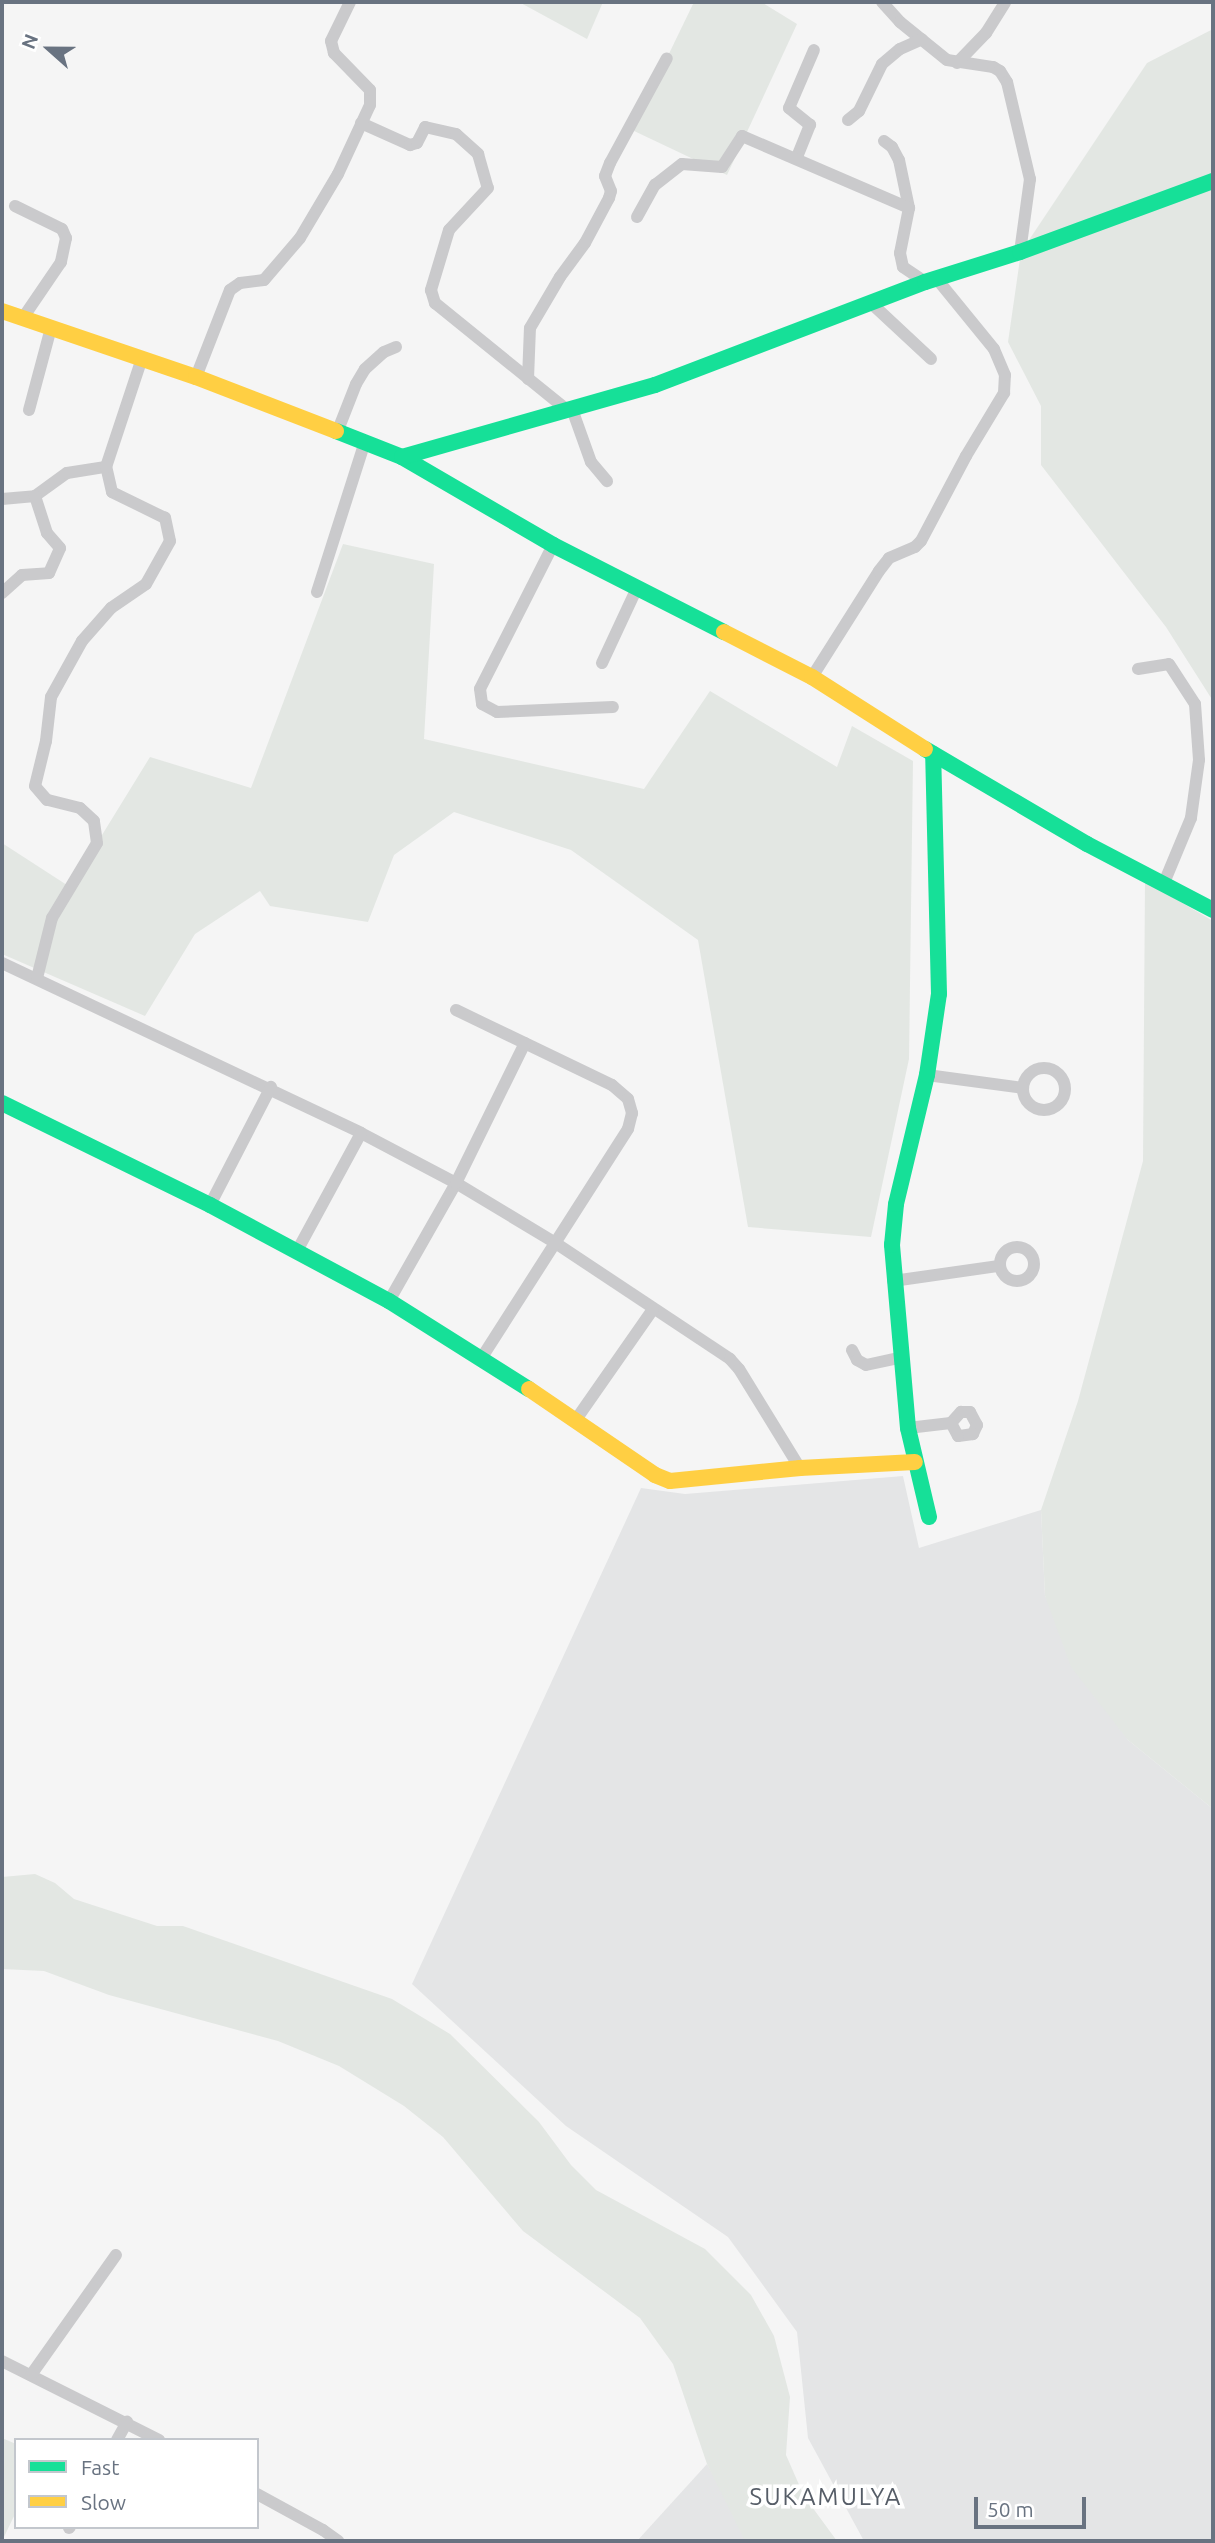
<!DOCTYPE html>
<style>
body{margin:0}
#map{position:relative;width:1215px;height:2543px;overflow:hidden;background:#f5f5f5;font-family:Ubuntu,sans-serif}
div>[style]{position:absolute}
.built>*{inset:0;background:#e4e5e6}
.green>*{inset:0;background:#e3e7e3}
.street>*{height:12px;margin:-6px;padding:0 6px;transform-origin:6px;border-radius:6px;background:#cacacc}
.street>.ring{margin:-6px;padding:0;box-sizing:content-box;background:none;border:12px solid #cacacc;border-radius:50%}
.fast>*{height:16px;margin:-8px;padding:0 8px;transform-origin:8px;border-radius:8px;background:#16e098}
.slow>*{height:16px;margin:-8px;padding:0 8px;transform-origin:8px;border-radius:8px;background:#ffcf43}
span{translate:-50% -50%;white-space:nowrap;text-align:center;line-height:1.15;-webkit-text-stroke:7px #fff;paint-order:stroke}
.quarter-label{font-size:24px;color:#565d67;letter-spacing:2px}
.frame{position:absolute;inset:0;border:4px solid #697381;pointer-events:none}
.legend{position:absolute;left:14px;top:2438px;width:245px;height:91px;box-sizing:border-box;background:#fff;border:2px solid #c3c7cd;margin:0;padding:9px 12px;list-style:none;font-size:21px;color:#697381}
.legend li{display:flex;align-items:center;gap:14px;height:35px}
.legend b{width:35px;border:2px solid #c3c7cd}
.north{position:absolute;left:14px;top:14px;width:70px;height:70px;-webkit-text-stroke:5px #fff;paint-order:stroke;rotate:291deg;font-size:19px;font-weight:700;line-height:28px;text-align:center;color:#697381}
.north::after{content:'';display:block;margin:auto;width:24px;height:32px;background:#697381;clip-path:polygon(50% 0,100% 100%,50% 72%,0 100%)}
.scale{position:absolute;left:974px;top:2497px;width:112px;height:32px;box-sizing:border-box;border:4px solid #697381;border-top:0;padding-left:9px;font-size:21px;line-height:24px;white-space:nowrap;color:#697381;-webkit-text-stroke:5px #fff;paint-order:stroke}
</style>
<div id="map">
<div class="built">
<div style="clip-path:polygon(903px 1476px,919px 1548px,1041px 1510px,1045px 1596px,1128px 1740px,1213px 1809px,1213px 2541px,864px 2541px,808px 2438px,797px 2332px,728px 2237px,566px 2126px,412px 1984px,641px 1488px,685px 1494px)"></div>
<div style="clip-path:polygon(707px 2464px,750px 2541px,637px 2541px)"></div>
</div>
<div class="green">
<div style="clip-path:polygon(519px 2px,603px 2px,587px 39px)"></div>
<div style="clip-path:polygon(694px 2px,761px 2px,797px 24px,727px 175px,632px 130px)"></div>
<div style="clip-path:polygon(1213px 29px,1213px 701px,1166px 627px,1041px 465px,1041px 406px,1008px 342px,1021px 252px,1147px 63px)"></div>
<div style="clip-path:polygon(343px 544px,434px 564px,424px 739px,644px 789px,710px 691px,837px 767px,852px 726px,913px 761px,909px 1059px,871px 1237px,748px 1227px,698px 940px,571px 850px,454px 812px,394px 855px,368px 922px,270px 906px,260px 891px,195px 934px,145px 1016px,2px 954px,2px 843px,70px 887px,150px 757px,251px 788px)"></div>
<div style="clip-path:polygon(1145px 881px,1213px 921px,1213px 1809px,1128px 1740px,1071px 1667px,1045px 1596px,1041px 1510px,1078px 1401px,1143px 1161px)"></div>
<div style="clip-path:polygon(35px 1874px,55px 1883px,74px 1899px,157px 1926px,183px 1926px,392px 1999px,450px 2034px,539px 2122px,571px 2165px,596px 2190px,705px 2249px,751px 2295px,774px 2336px,790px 2397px,786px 2455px,804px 2496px,837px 2541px,745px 2541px,707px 2464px,673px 2364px,640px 2318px,523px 2231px,443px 2137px,404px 2106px,339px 2066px,278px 2041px,109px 1995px,44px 1971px,2px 1969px,2px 1877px)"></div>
<div style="clip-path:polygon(2px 2438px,16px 2444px,16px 2512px,2px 2541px)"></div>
</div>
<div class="street">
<div style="left:882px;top:2px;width:27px;rotate:48deg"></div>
<div style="left:900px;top:22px;width:60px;rotate:39deg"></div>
<div style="left:947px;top:60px;width:47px;rotate:8.7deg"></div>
<div style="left:993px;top:67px;width:8px;rotate:30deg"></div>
<div style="left:1000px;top:71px;width:13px;rotate:58deg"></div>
<div style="left:1007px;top:82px;width:100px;rotate:76.7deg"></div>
<div style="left:1030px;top:179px;width:74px;rotate:97.8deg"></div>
<div style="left:957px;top:63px;width:42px;rotate:-46deg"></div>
<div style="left:986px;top:33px;width:36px;rotate:-58deg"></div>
<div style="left:848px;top:120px;width:14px;rotate:-39deg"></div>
<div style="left:859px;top:111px;width:52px;rotate:-63.9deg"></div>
<div style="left:882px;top:64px;width:23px;rotate:-40deg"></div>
<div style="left:900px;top:49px;width:24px;rotate:-24deg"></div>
<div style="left:361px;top:123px;width:54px;rotate:24.2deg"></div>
<div style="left:410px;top:145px;width:7px;rotate:-16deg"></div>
<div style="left:417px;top:143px;width:18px;rotate:-63deg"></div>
<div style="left:425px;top:127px;width:32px;rotate:13deg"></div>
<div style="left:456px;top:134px;width:30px;rotate:42deg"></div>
<div style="left:478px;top:154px;width:35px;rotate:74deg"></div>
<div style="left:488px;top:188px;width:57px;rotate:132.9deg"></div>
<div style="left:449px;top:230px;width:63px;rotate:106.7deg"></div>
<div style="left:431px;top:290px;width:14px;rotate:73deg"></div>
<div style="left:435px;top:303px;width:170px;rotate:39deg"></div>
<div style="left:884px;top:141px;width:10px;rotate:37deg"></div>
<div style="left:892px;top:147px;width:15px;rotate:62deg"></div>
<div style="left:899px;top:160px;width:49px;rotate:78.2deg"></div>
<div style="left:909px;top:208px;width:46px;rotate:101.3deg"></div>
<div style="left:900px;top:253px;width:14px;rotate:78deg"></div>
<div style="left:903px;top:267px;width:27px;rotate:34deg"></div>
<div style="left:797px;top:157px;width:35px;rotate:-68deg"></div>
<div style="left:810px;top:125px;width:27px;rotate:-141deg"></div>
<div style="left:789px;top:108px;width:63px;rotate:-66.7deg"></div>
<div style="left:15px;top:206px;width:52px;rotate:26.1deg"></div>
<div style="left:62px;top:229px;width:10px;rotate:66deg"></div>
<div style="left:66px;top:238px;width:25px;rotate:102deg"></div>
<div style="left:61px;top:262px;width:68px;rotate:124.2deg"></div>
<div style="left:637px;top:217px;width:37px;rotate:-61deg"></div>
<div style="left:655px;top:185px;width:34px;rotate:-38deg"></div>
<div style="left:682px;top:164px;width:40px;rotate:4.3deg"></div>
<div style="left:722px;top:167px;width:37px;rotate:-57deg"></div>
<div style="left:742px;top:136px;width:182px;rotate:23.3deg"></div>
<div style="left:871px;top:303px;width:82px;rotate:43deg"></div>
<div style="left:196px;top:377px;width:93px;rotate:-68.7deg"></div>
<div style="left:230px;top:290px;width:12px;rotate:-35deg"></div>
<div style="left:240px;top:283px;width:24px;rotate:-7deg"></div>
<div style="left:264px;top:280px;width:55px;rotate:-49.4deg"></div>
<div style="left:300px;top:238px;width:74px;rotate:-59.3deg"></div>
<div style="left:338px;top:174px;width:76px;rotate:-65.1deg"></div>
<div style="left:370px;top:105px;width:15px;rotate:-90deg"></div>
<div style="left:370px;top:90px;width:52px;rotate:-134.2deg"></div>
<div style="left:334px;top:53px;width:12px;rotate:-104deg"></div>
<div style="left:331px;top:41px;width:43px;rotate:-64deg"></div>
<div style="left:528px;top:379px;width:51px;rotate:-87.8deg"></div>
<div style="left:530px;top:328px;width:59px;rotate:-59.5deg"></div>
<div style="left:560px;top:277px;width:42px;rotate:-53.7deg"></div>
<div style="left:585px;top:243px;width:51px;rotate:-61.9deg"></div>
<div style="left:609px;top:198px;width:7px;rotate:-74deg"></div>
<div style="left:611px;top:191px;width:16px;rotate:-112deg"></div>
<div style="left:605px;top:176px;width:14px;rotate:-69deg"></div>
<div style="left:610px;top:163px;width:119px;rotate:-61.5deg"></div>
<div style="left:572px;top:409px;width:56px;rotate:70.3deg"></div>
<div style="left:591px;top:462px;width:25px;rotate:50deg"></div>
<div style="left:29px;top:410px;width:85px;rotate:-75deg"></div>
<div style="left:338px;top:430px;width:49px;rotate:-68.6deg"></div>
<div style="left:356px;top:384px;width:17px;rotate:-59deg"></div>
<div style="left:365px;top:369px;width:25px;rotate:-42deg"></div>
<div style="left:384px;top:352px;width:13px;rotate:-23deg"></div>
<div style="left:2px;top:499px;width:33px;rotate:-5deg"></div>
<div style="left:35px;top:496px;width:39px;rotate:-36deg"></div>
<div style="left:67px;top:473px;width:39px;rotate:-9deg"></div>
<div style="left:553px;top:545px;width:161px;rotate:116.9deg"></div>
<div style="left:480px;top:689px;width:15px;rotate:82deg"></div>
<div style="left:482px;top:704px;width:17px;rotate:28deg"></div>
<div style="left:497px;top:712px;width:116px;rotate:-2.5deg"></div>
<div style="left:317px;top:592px;width:157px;rotate:-72.3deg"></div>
<div style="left:2px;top:593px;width:27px;rotate:-42deg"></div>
<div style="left:22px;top:575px;width:27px;rotate:-4deg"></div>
<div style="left:49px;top:573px;width:27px;rotate:-66deg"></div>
<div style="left:60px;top:548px;width:20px;rotate:-131deg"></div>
<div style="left:47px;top:533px;width:39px;rotate:-108deg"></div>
<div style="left:602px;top:663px;width:83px;rotate:-65deg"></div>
<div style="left:1138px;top:669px;width:31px;rotate:-9deg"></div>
<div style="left:1169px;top:664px;width:48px;rotate:57deg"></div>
<div style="left:1195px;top:704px;width:56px;rotate:85.9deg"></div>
<div style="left:1199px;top:760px;width:59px;rotate:97.9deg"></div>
<div style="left:1191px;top:818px;width:70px;rotate:112.6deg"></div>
<div style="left:812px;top:677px;width:125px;rotate:-57.7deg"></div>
<div style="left:879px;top:571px;width:16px;rotate:-52deg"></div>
<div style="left:889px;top:558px;width:28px;rotate:-23deg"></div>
<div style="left:915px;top:547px;width:8px;rotate:-45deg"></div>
<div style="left:921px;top:541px;width:96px;rotate:-62.1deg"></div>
<div style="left:966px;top:456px;width:74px;rotate:-58.9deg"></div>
<div style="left:1004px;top:393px;width:18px;rotate:-87deg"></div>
<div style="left:1005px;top:375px;width:28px;rotate:-113deg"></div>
<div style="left:994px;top:349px;width:90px;rotate:-129.2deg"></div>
<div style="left:2px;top:963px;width:397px;rotate:25.3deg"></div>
<div style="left:361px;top:1133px;width:107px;rotate:27.8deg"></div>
<div style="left:456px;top:1183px;width:118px;rotate:31.1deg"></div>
<div style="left:557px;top:1244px;width:208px;rotate:33.6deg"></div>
<div style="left:730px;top:1359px;width:13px;rotate:48deg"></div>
<div style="left:739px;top:1369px;width:116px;rotate:58.4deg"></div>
<div style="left:37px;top:978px;width:62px;rotate:-76deg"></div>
<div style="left:52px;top:918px;width:87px;rotate:-59deg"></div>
<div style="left:97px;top:843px;width:22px;rotate:-98deg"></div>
<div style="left:94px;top:821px;width:19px;rotate:-137deg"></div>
<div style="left:80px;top:808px;width:34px;rotate:-166deg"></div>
<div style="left:47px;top:800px;width:18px;rotate:-131deg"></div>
<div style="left:35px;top:786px;width:46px;rotate:-76.3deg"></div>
<div style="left:46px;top:741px;width:44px;rotate:-83.5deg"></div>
<div style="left:51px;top:697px;width:64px;rotate:-61deg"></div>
<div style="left:82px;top:641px;width:44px;rotate:-48.7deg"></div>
<div style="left:111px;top:608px;width:42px;rotate:-34.4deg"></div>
<div style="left:146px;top:584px;width:49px;rotate:-60.8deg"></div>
<div style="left:170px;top:541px;width:24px;rotate:-102deg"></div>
<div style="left:165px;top:518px;width:59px;rotate:-153.9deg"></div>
<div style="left:112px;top:492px;width:26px;rotate:-103deg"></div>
<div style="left:106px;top:467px;width:115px;rotate:-71.7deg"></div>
<div style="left:456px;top:1010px;width:173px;rotate:25.7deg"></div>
<div style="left:612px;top:1085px;width:21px;rotate:41deg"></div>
<div style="left:628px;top:1099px;width:15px;rotate:74deg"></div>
<div style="left:632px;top:1113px;width:16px;rotate:104deg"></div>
<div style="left:628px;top:1129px;width:271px;rotate:122.6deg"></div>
<div class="ring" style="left:1023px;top:1068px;width:30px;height:30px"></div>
<div style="left:927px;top:1075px;width:97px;rotate:7.7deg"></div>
<div style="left:210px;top:1205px;width:133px;rotate:-62.7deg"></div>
<div class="ring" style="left:1000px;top:1247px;width:22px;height:22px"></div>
<div style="left:297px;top:1251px;width:134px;rotate:-61.5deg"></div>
<div style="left:893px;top:1281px;width:107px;rotate:-8.1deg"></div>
<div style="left:389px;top:1301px;width:136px;rotate:-60.4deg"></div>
<div style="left:456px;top:1183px;width:156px;rotate:-63.8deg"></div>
<div style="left:852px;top:1350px;width:11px;rotate:63deg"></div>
<div style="left:857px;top:1360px;width:10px;rotate:29deg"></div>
<div style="left:866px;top:1365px;width:35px;rotate:-12deg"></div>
<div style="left:961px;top:1412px;width:9px"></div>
<div style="left:970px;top:1412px;width:15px;rotate:62deg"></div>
<div style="left:977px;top:1425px;width:10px;rotate:114deg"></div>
<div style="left:973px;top:1434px;width:15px;rotate:172deg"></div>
<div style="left:958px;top:1436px;width:15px;rotate:-118deg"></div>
<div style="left:951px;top:1423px;width:15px;rotate:-48deg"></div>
<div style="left:575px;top:1421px;width:136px;rotate:-55.1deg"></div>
<div style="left:908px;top:1428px;width:43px;rotate:-6.6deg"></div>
<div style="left:2px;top:2361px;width:176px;rotate:26.7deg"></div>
<div style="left:31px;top:2375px;width:147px;rotate:-54.7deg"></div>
<div style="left:117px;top:2440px;width:21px;rotate:-61deg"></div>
<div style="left:257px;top:2494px;width:75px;rotate:28.6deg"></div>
<div style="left:323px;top:2530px;width:19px;rotate:36deg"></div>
<div style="left:69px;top:2528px;width:1px;rotate:-45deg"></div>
</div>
<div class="fast">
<div style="left:336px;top:431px;width:71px;rotate:21.5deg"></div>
<div style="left:402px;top:457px;width:175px;rotate:30.2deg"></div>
<div style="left:553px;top:545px;width:192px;rotate:27deg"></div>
<div style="left:402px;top:457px;width:263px;rotate:-15.9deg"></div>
<div style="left:655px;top:385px;width:289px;rotate:-20.9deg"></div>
<div style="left:925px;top:282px;width:100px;rotate:-17.5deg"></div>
<div style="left:1020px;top:252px;width:206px;rotate:-20.2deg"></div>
<div style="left:925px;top:749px;width:188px;rotate:30.4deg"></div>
<div style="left:1087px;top:844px;width:142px;rotate:27.6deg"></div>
<div style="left:2px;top:1103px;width:232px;rotate:26.1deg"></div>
<div style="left:210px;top:1205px;width:203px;rotate:28.2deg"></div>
<div style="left:389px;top:1301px;width:165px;rotate:32.2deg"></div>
<div style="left:929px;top:1517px;width:91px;rotate:-103.3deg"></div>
<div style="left:908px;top:1428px;width:184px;rotate:-95deg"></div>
<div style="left:892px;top:1245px;width:41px;rotate:-84.4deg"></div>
<div style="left:896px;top:1204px;width:133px;rotate:-76.5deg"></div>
<div style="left:927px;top:1075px;width:82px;rotate:-81.6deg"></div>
<div style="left:939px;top:994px;width:240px;rotate:-91.4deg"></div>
</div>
<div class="slow">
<div style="left:2px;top:311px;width:205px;rotate:18.8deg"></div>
<div style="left:196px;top:377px;width:150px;rotate:21.1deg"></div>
<div style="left:724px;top:632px;width:99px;rotate:27.1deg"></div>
<div style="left:812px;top:677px;width:134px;rotate:32.5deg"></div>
<div style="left:529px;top:1389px;width:153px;rotate:34.3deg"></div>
<div style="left:655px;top:1475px;width:16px;rotate:22deg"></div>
<div style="left:670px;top:1481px;width:131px;rotate:-5.7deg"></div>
<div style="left:800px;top:1468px;width:115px;rotate:-3deg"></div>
</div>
<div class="quarter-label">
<span style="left:826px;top:2497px">SUKAMULYA</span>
</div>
<div class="frame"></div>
<ul class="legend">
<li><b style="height:9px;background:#16e098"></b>Fast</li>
<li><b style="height:9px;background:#ffcf43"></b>Slow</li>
</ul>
<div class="north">N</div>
<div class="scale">50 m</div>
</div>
